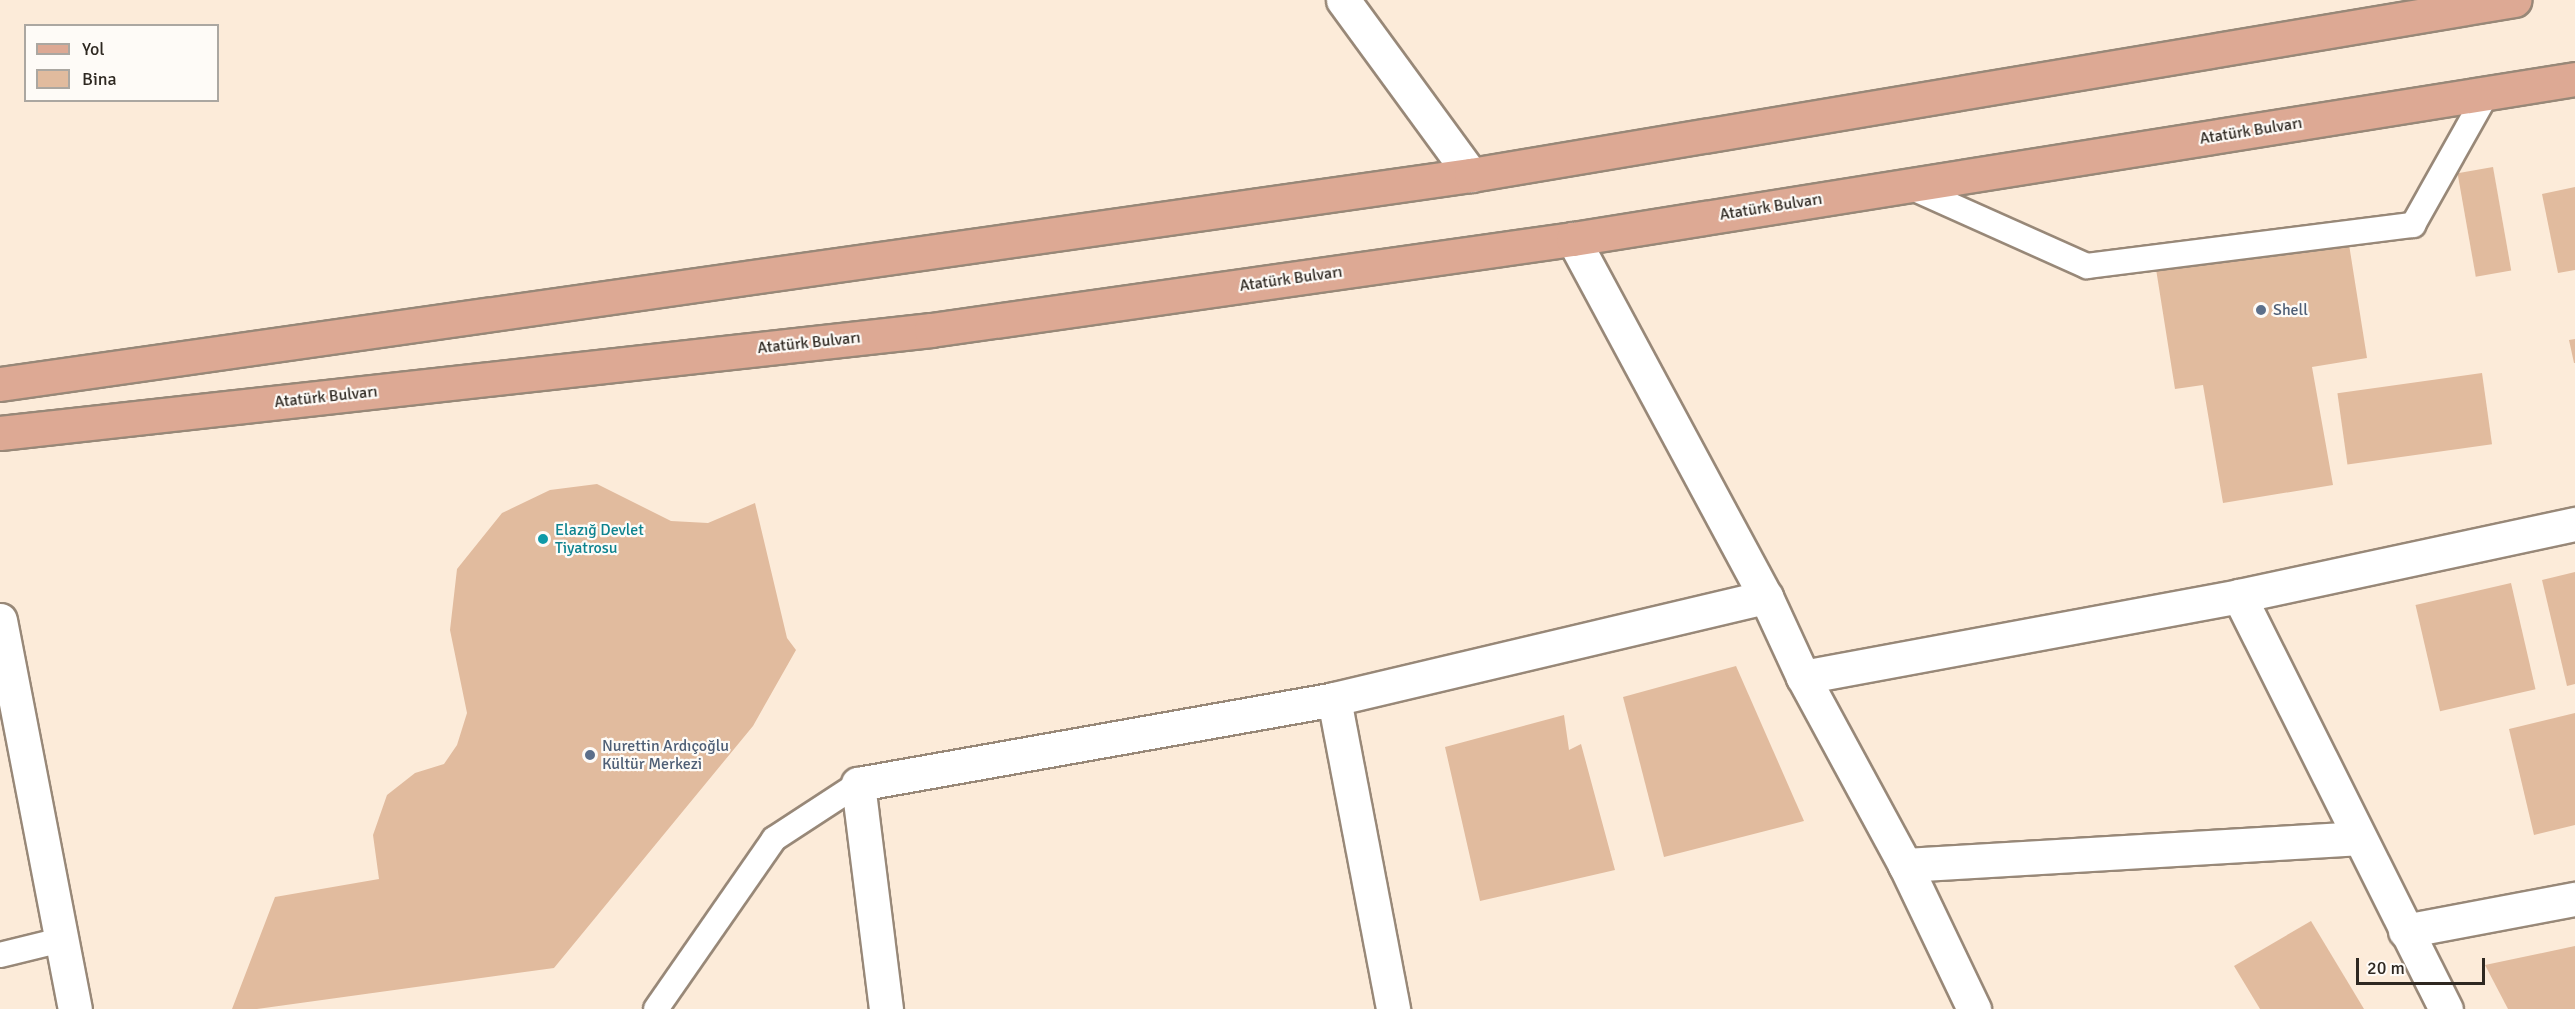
<!DOCTYPE html>
<meta charset="utf-8">
<style>
body{margin:0}
#map{position:relative;width:2575px;height:1009px;overflow:hidden;background:#fcebd9;font-family:Signika,sans-serif}
div>[style]{position:absolute}
.building>*{inset:0;background:#e1bb9e;transform-origin:0 0}
.roads{filter:drop-shadow(2px 0 #988878) drop-shadow(-2px 0 #988878) drop-shadow(0 2px #988878) drop-shadow(0 -2px #988878)}
.service>*{height:24px;margin:-12px;padding:0 12px;transform-origin:12px;border-radius:12px;background:#fff}
.minor>*{height:33px;margin:-16.5px;padding:0 16.5px;transform-origin:16.5px;border-radius:16.5px;background:#fff}
.primary>*{height:33px;margin:-16.5px;padding:0 16.5px;transform-origin:16.5px;border-radius:16.5px;background:#dda994}
.dots>*{width:16px;height:16px;translate:-50% -50%;box-sizing:border-box;border:3px solid #fefbf7;border-radius:50%}
span{translate:-50% -50%;white-space:nowrap;text-align:center;line-height:1.15;-webkit-text-stroke:4.5px #fefbf7;paint-order:stroke}
.street-label{font-size:16px;color:#2e2821}
.service-label{font-size:16px;color:#4e5e75}
.left{translate:0 -50%;text-align:left}
.culture-label{font-size:16px;color:#0d838f}
.legend{position:absolute;left:24px;top:24px;width:195px;height:78px;box-sizing:border-box;background:#fefbf7;border:2px solid #aba7a1;margin:0;padding:8px 10px;list-style:none;font-size:18px;color:#2e2821}
.legend li{display:flex;align-items:center;gap:12px;height:30px}
.legend b{width:30px;border:2px solid #aba7a1}
.scale{position:absolute;left:2356px;top:958px;width:129px;height:27px;box-sizing:border-box;border:3px solid #2e2821;border-top:0;padding-left:8px;font-size:18px;line-height:21px;white-space:nowrap;color:#2e2821;-webkit-text-stroke:4px #fefbf7;paint-order:stroke}
</style>
<div id="map">
<div class="building">
<div style="left:2493px;top:167px;width:105px;height:36px;rotate:80deg"></div>
<div style="clip-path:polygon(2575px 187px,2575px 270px,2558px 273px,2542px 194px)"></div>
<div style="clip-path:polygon(2348px 238px,2367px 358px,2312px 367px,2333px 485px,2223px 503px,2203px 385px,2175px 389px,2156px 269px)"></div>
<div style="clip-path:polygon(2575px 339px,2575px 363px,2574px 363px,2569px 340px)"></div>
<div style="left:2482px;top:373px;width:72px;height:146px;rotate:82deg"></div>
<div style="clip-path:polygon(597px 484px,671px 521px,708px 523px,755px 503px,787px 638px,796px 650px,753px 726px,554px 968px,257px 1009px,232px 1009px,275px 897px,379px 879px,373px 835px,387px 795px,415px 773px,444px 764px,457px 745px,467px 713px,450px 630px,457px 569px,502px 513px,550px 490px)"></div>
<div style="clip-path:polygon(2575px 572px,2575px 684px,2567px 686px,2542px 580px)"></div>
<div style="left:2511px;top:583px;width:109px;height:98px;rotate:77deg"></div>
<div style="clip-path:polygon(1736px 666px,1804px 821px,1664px 857px,1623px 697px)"></div>
<div style="clip-path:polygon(2575px 713px,2575px 825px,2534px 835px,2509px 729px)"></div>
<div style="clip-path:polygon(1564px 715px,1569px 750px,1581px 744px,1615px 870px,1480px 901px,1445px 747px)"></div>
<div style="clip-path:polygon(2311px 921px,2364px 1009px,2260px 1009px,2234px 966px)"></div>
<div style="clip-path:polygon(2575px 946px,2575px 1009px,2508px 1009px,2485px 965px)"></div>
</div>
<div class="roads">
<div class="service">
<div style="left:1908px;top:186px;width:196px;rotate:24.1deg"></div>
<div style="left:2087px;top:266px;width:329px;rotate:-7.2deg"></div>
<div style="left:2413px;top:225px;width:151px;rotate:-60.7deg"></div>
<div style="left:0;top:955px;width:63px;rotate:-13.8deg"></div>
<div style="left:656px;top:1009px;width:207px;rotate:-55.2deg"></div>
<div style="left:774px;top:839px;width:100px;rotate:-33.2deg"></div>
</div>
<div class="minor">
<div style="left:1343px;top:0;width:217px;rotate:53.8deg"></div>
<div style="left:1573px;top:239px;width:407px;rotate:61.7deg"></div>
<div style="left:1766px;top:597px;width:88px;rotate:65.2deg"></div>
<div style="left:1803px;top:677px;width:214px;rotate:61.5deg"></div>
<div style="left:1905px;top:865px;width:160px;rotate:64.4deg"></div>
<div style="left:2239px;top:596px;width:462px;rotate:63.4deg"></div>
<div style="left:0;top:620px;width:396px;rotate:79.1deg"></div>
<div style="left:1803px;top:677px;width:443px;rotate:-10.5deg"></div>
<div style="left:2239px;top:596px;width:344px;rotate:-12.1deg"></div>
<div style="left:1334px;top:699px;width:316px;rotate:79.2deg"></div>
<div style="left:1905px;top:865px;width:453px;rotate:-3.4deg"></div>
<div style="left:2405px;top:931px;width:173px;rotate:-10.7deg"></div>
<div style="left:886px;top:1009px;width:227px;rotate:-97.1deg"></div>
<div style="left:858px;top:784px;width:484px;rotate:-10.1deg"></div>
<div style="left:1334px;top:699px;width:444px;rotate:-13.3deg"></div>
</div>
<div class="primary">
<div style="left:0;top:384px;width:1486px;rotate:-8.09deg"></div>
<div style="left:1471px;top:175px;width:1058px;rotate:-9.52deg"></div>
<div style="left:0;top:433px;width:937px;rotate:-6.31deg"></div>
<div style="left:931px;top:330px;width:648px;rotate:-8.07deg"></div>
<div style="left:1573px;top:239px;width:1015px;rotate:-9.07deg"></div>
</div>
</div>
<div class="dots">
<div style="left:2261px;top:310px;background:#5c6f8a"></div>
<div style="left:543px;top:539px;background:#0f9aa8"></div>
<div style="left:590px;top:755px;background:#5c6f8a"></div>
</div>
<div class="street-label">
<span style="left:2251px;top:131px;rotate:-9deg">Atatürk Bulvarı</span>
<span style="left:1771px;top:207px;rotate:-9deg">Atatürk Bulvarı</span>
<span style="left:1291px;top:279px;rotate:-8deg">Atatürk Bulvarı</span>
<span style="left:809px;top:343px;rotate:-6deg">Atatürk Bulvarı</span>
<span style="left:326px;top:397px;rotate:-6deg">Atatürk Bulvarı</span>
</div>
<div class="service-label">
<span class="left" style="left:2273px;top:310px">Shell</span>
<span class="left" style="left:602px;top:755px">Nurettin Ardıçoğlu<br>Kültür Merkezi</span>
</div>
<div class="culture-label">
<span class="left" style="left:555px;top:539px">Elazığ Devlet<br>Tiyatrosu</span>
</div>
<ul class="legend">
<li><b style="height:8px;background:#dda994"></b>Yol</li>
<li><b style="height:16px;background:#e1bb9e"></b>Bina</li>
</ul>
<div class="scale">20 m</div>
</div>
